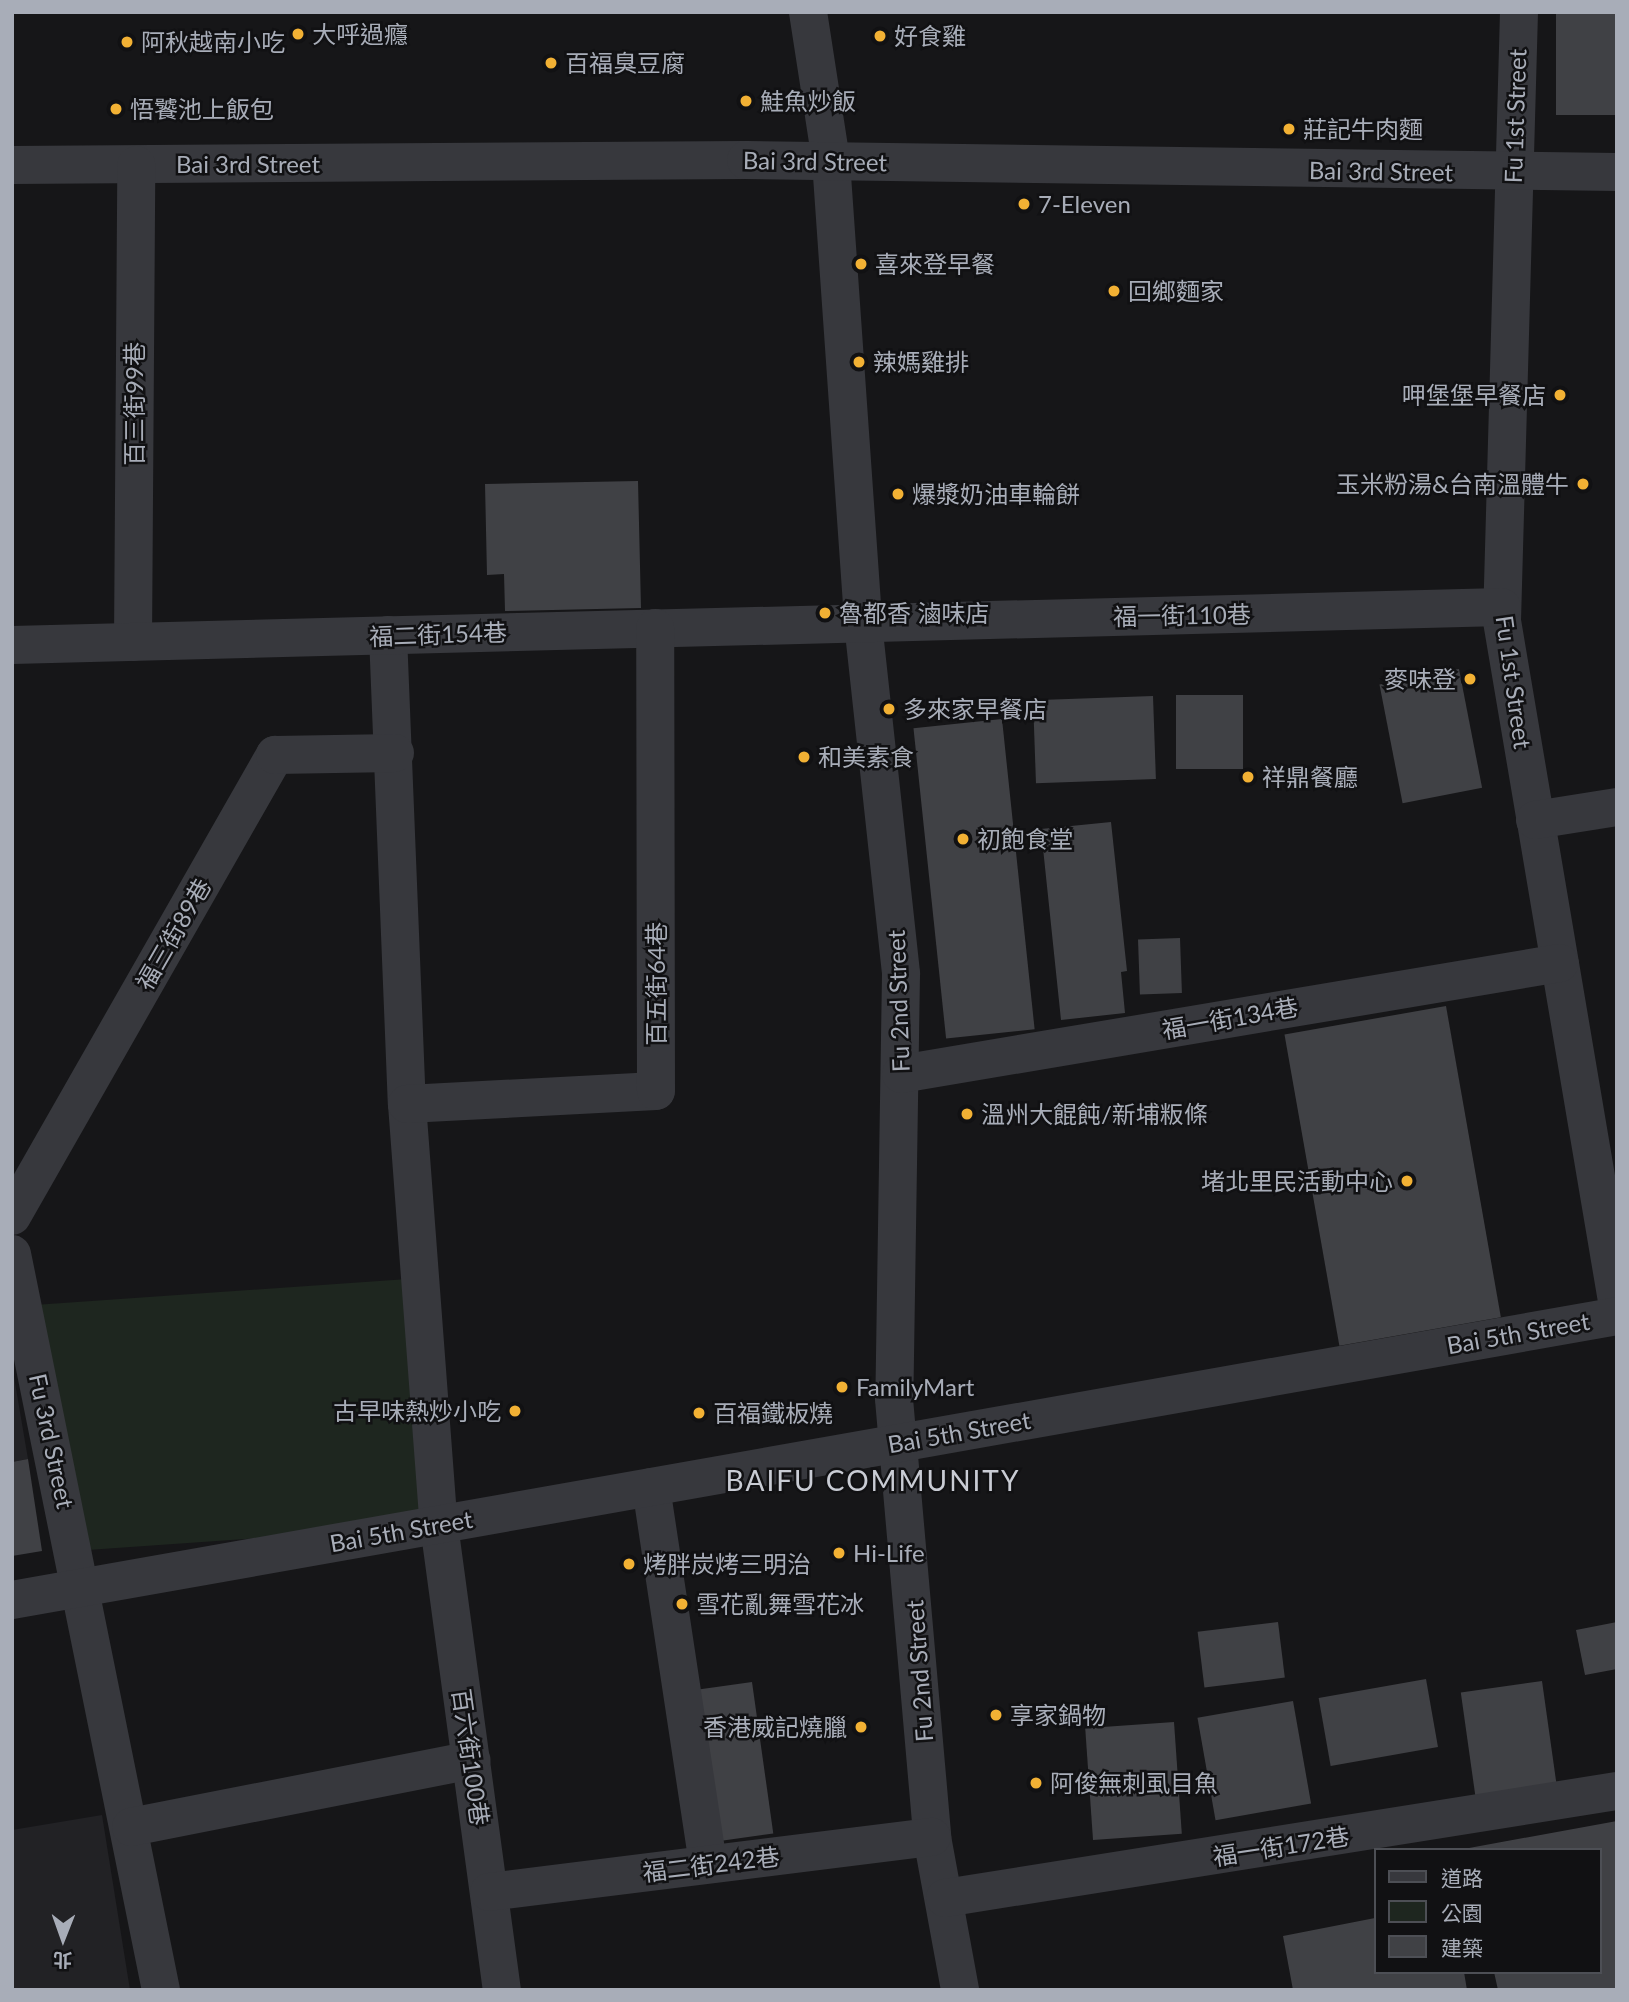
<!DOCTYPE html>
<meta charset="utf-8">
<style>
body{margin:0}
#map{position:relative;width:1629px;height:2002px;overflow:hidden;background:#161618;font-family:Lato,"Noto Sans TC",sans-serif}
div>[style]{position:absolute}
.built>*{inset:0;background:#222225}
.green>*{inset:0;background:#1e261f;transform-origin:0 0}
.building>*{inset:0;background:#404145;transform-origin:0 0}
.minor>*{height:38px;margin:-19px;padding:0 19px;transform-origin:19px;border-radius:19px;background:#37383d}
.dots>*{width:19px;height:19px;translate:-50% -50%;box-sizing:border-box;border:4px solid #111113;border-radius:50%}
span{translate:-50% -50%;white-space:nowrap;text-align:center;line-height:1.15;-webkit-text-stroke:5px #111113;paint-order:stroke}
.poi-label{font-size:24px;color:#a8adb8}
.left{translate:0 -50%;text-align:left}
.right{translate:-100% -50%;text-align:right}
.street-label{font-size:24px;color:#a8adb8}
.quarter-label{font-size:28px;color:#c9ccd4;letter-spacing:2px}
.frame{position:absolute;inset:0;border:14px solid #a8adb8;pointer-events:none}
.legend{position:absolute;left:1374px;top:1848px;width:228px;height:126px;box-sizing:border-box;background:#111113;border:2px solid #4d4f55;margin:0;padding:9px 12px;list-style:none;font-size:21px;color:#a8adb8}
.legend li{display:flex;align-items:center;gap:14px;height:35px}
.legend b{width:35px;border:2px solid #4d4f55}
.north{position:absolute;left:28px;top:1904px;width:70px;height:70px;-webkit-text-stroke:5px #111113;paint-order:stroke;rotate:181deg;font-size:19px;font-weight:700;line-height:28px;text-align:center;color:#a8adb8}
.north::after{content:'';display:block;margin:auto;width:24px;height:32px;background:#a8adb8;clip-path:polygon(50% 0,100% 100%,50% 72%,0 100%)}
</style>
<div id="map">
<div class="built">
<div style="clip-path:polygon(12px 1365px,28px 1459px,12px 1462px)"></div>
<div style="clip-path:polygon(102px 1815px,130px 1990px,12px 1990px,12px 1830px)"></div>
</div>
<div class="green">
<div style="left:422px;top:1278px;width:248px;height:385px;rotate:86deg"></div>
</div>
<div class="building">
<div style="left:1556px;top:12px;width:61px;height:103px"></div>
<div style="clip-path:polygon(638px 481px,641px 608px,505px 611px,504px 574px,487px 575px,485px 484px)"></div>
<div style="left:1459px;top:669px;width:121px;height:81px;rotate:79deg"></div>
<div style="left:1176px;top:695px;width:67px;height:74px"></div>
<div style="left:1153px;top:696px;width:83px;height:120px;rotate:88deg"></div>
<div style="left:1002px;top:719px;width:312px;height:89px;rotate:84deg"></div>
<div style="clip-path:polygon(1111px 822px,1127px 971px,1121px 972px,1125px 1013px,1061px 1020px,1041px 829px)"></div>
<div style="left:1180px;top:938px;width:55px;height:42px;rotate:88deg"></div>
<div style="left:1446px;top:1006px;width:316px;height:164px;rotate:80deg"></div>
<div style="clip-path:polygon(28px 1459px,42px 1551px,12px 1556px,12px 1462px)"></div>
<div style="left:1278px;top:1622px;width:56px;height:81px;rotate:83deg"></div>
<div style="clip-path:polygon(1617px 1622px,1617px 1669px,1585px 1675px,1576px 1630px)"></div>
<div style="left:1426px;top:1679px;width:69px;height:109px;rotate:80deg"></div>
<div style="left:1542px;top:1681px;width:108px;height:82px;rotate:82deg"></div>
<div style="left:752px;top:1682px;width:153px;height:54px;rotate:82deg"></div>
<div style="left:1293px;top:1701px;width:104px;height:97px;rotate:80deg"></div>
<div style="left:1174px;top:1722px;width:112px;height:89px;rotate:86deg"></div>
<div style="clip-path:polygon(1617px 1821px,1617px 1990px,1498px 1990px,1494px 1972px,1599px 1972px,1599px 1850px,1469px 1848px)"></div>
<div style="clip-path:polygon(1375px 1918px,1375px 1972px,1464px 1972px,1467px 1990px,1293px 1990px,1283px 1936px)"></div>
</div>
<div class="minor">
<div style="left:808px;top:12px;width:151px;rotate:81.2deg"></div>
<div style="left:831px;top:161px;width:463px;rotate:86deg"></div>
<div style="left:863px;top:623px;width:353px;rotate:83.8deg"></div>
<div style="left:901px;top:974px;width:425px;rotate:90.9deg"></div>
<div style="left:894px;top:1399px;width:440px;rotate:85deg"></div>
<div style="left:932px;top:1837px;width:156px;rotate:79.6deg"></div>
<div style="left:1519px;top:12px;width:609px;rotate:91.6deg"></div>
<div style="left:1502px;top:621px;width:690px;rotate:80.4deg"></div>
<div style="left:12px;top:165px;width:734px;rotate:-0.39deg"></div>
<div style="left:746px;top:160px;width:871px;rotate:0.79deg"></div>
<div style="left:388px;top:635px;width:469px;rotate:87.7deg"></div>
<div style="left:407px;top:1104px;width:422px;rotate:85.7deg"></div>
<div style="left:439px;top:1525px;width:469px;rotate:82.3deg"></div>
<div style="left:133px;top:642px;width:477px;rotate:-89.6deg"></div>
<div style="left:12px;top:645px;width:1490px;rotate:-1.46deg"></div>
<div style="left:1535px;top:820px;width:83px;rotate:-9deg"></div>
<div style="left:901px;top:1074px;width:668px;rotate:-9.56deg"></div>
<div style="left:407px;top:1104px;width:249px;rotate:-3deg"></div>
<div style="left:656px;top:1091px;width:463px;rotate:-90.1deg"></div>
<div style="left:12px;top:1216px;width:531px;rotate:-60.3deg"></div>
<div style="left:275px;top:755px;width:120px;rotate:-1deg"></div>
<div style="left:12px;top:1254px;width:751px;rotate:78.56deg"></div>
<div style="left:651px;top:1487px;width:381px;rotate:81.4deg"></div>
<div style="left:12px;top:1600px;width:1630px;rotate:-10.03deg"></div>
<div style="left:131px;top:1827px;width:347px;rotate:-11.1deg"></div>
<div style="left:489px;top:1892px;width:446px;rotate:-7.1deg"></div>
<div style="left:945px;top:1898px;width:680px;rotate:-9.05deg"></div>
</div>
<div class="dots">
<div style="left:298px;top:34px;background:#f2b134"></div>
<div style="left:880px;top:36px;background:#f2b134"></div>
<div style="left:127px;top:42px;background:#f2b134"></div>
<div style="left:551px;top:63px;background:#f2b134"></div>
<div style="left:746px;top:101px;background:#f2b134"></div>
<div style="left:116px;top:109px;background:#f2b134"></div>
<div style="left:1289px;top:129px;background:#f2b134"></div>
<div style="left:1024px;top:204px;background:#f2b134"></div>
<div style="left:861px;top:264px;background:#f2b134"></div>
<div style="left:1114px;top:291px;background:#f2b134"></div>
<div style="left:859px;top:362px;background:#f2b134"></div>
<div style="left:1560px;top:395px;background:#f2b134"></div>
<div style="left:1583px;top:484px;background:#f2b134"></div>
<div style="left:898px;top:494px;background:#f2b134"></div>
<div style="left:825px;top:613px;background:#f2b134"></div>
<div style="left:1470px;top:679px;background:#f2b134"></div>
<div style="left:889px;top:709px;background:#f2b134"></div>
<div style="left:804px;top:757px;background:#f2b134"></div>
<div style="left:1248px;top:777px;background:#f2b134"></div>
<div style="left:963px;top:839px;background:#f2b134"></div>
<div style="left:967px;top:1114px;background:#f2b134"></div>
<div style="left:1407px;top:1181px;background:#f2b134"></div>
<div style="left:842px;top:1387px;background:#f2b134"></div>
<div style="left:515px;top:1411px;background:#f2b134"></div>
<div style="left:699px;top:1413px;background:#f2b134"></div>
<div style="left:839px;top:1553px;background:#f2b134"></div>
<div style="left:629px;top:1564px;background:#f2b134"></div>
<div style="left:682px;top:1604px;background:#f2b134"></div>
<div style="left:996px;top:1715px;background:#f2b134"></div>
<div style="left:861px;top:1727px;background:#f2b134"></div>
<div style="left:1036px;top:1783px;background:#f2b134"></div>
</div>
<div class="poi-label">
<span class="left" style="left:312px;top:34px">大呼過癮</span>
<span class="left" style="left:894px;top:36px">好食雞</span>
<span class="left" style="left:141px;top:42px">阿秋越南小吃</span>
<span class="left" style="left:565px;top:63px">百福臭豆腐</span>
<span class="left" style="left:760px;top:101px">鮭魚炒飯</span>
<span class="left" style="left:130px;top:109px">悟饕池上飯包</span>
<span class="left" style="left:1303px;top:129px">莊記牛肉麵</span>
<span class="left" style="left:1038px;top:204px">7-Eleven</span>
<span class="left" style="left:875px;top:264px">喜來登早餐</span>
<span class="left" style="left:1128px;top:291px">回鄉麵家</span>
<span class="left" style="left:873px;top:362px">辣媽雞排</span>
<span class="right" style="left:1546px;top:395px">呷堡堡早餐店</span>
<span class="right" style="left:1569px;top:484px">玉米粉湯&amp;台南溫體牛</span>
<span class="left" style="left:912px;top:494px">爆漿奶油車輪餅</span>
<span class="left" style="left:839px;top:613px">魯都香 滷味店</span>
<span class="right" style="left:1456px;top:679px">麥味登</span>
<span class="left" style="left:903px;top:709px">多來家早餐店</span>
<span class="left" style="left:818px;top:757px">和美素食</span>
<span class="left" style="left:1262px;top:777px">祥鼎餐廳</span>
<span class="left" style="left:977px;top:839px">初飽食堂</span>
<span class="left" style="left:981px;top:1114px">溫州大餛飩/新埔粄條</span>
<span class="right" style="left:1393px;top:1181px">堵北里民活動中心</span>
<span class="left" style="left:856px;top:1387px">FamilyMart</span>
<span class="right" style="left:501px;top:1411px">古早味熱炒小吃</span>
<span class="left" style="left:713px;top:1413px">百福鐵板燒</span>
<span class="left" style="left:853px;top:1553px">Hi-Life</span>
<span class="left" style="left:643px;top:1564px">烤胖炭烤三明治</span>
<span class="left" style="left:696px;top:1604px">雪花亂舞雪花冰</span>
<span class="left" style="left:1010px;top:1715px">享家鍋物</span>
<span class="right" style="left:847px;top:1727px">香港威記燒臘</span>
<span class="left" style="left:1050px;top:1783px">阿俊無刺虱目魚</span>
</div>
<div class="street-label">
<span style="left:1515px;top:116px;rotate:-88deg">Fu 1st Street</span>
<span style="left:815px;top:161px;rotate:1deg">Bai 3rd Street</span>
<span style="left:248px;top:164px">Bai 3rd Street</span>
<span style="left:1381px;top:171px;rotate:1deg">Bai 3rd Street</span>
<span style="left:134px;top:404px;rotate:-90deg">百三街99巷</span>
<span style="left:1182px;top:615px;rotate:-1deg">福一街110巷</span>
<span style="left:438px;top:634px;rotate:-2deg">福二街154巷</span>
<span style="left:1514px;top:682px;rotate:82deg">Fu 1st Street</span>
<span style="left:173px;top:934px;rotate:-60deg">福三街89巷</span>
<span style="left:656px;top:984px;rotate:-90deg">百五街64巷</span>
<span style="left:898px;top:1001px;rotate:-92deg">Fu 2nd Street</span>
<span style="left:1230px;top:1018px;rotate:-10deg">福一街134巷</span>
<span style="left:1518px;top:1333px;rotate:-10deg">Bai 5th Street</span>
<span style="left:959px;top:1432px;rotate:-10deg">Bai 5th Street</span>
<span style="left:52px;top:1441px;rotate:78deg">Fu 3rd Street</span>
<span style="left:401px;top:1531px;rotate:-10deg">Bai 5th Street</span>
<span style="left:919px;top:1671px;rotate:-94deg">Fu 2nd Street</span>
<span style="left:471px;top:1757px;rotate:82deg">百六街100巷</span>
<span style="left:1281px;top:1846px;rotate:-9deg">福一街172巷</span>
<span style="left:711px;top:1864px;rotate:-7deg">福二街242巷</span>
</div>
<div class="quarter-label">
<span style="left:873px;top:1480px">BAIFU COMMUNITY</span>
</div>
<div class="frame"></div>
<ul class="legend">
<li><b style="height:9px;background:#37383d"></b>道路</li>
<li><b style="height:19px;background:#1e261f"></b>公園</li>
<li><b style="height:19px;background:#404145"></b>建築</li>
</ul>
<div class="north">北</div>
</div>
